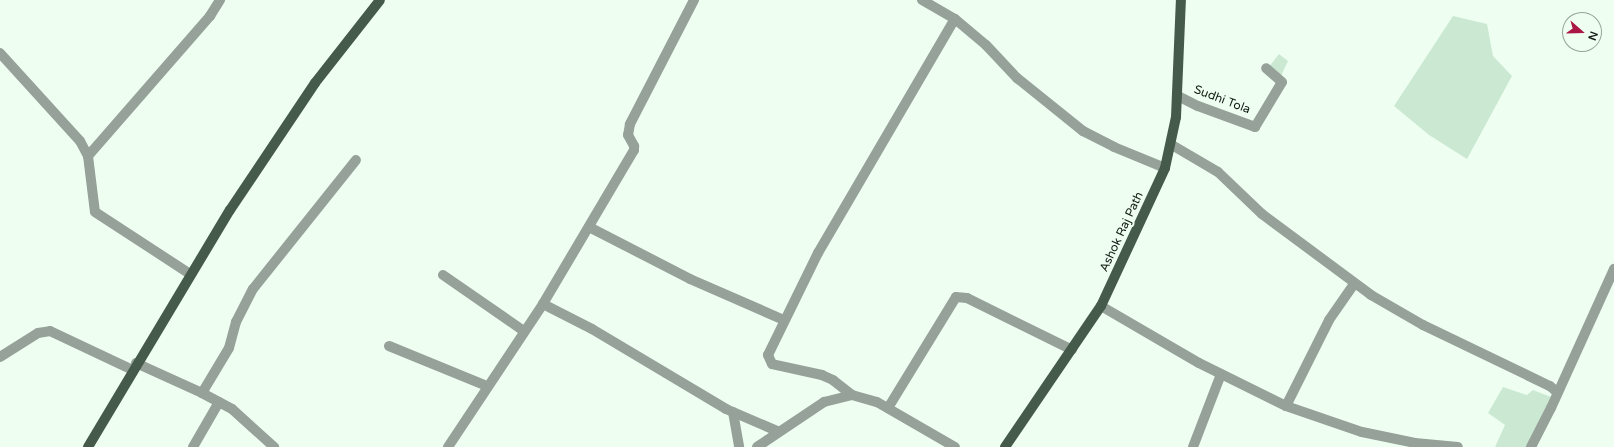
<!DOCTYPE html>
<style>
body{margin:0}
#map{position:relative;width:1614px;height:447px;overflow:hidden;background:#eefff2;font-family:"Varela Round",sans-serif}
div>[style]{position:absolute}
.green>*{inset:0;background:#cbe9d2}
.minor>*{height:10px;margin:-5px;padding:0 5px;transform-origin:5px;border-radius:5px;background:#96a299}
.major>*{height:10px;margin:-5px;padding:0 5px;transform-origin:5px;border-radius:5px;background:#465a4b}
span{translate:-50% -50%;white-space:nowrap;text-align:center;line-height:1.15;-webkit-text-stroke:4px #eefff2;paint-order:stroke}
.street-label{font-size:12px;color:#121c14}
.north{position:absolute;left:1562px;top:12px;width:40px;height:40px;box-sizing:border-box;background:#eefff2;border:1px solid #96a499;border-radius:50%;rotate:110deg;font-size:11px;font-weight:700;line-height:16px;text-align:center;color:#121c14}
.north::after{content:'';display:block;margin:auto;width:14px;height:18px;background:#aa1645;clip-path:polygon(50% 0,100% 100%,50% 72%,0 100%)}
</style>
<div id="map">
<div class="green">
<div style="clip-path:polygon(1453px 16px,1487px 24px,1493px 56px,1512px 76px,1467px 159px,1429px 135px,1394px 106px)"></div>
<div style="clip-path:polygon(1279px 54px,1288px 61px,1280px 78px,1268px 68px)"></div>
<div style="clip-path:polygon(1503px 387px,1527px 395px,1533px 390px,1551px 397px,1527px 447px,1495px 447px,1505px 425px,1488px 413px)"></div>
</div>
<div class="minor">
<div style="left:694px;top:0;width:140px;rotate:117.3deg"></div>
<div style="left:630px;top:124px;width:11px;rotate:100deg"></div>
<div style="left:628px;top:135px;width:13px;rotate:61deg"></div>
<div style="left:634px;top:146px;width:4px;rotate:90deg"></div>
<div style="left:634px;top:150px;width:179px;rotate:120.6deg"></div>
<div style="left:543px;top:304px;width:55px;rotate:27deg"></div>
<div style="left:592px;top:329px;width:156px;rotate:30.8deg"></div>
<div style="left:726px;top:409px;width:56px;rotate:23.3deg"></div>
<div style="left:922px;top:0;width:38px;rotate:30deg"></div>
<div style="left:955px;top:19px;width:40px;rotate:40deg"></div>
<div style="left:986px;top:45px;width:45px;rotate:46.8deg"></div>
<div style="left:1017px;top:78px;width:85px;rotate:38.8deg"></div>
<div style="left:1083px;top:131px;width:35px;rotate:27deg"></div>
<div style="left:1114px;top:147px;width:55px;rotate:22.4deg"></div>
<div style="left:0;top:53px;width:119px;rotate:47.7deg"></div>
<div style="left:80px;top:141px;width:17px;rotate:62deg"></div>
<div style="left:88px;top:156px;width:56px;rotate:82.9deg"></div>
<div style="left:95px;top:212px;width:113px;rotate:33.1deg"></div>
<div style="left:1178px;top:96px;width:22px;rotate:27deg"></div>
<div style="left:1198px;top:106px;width:61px;rotate:20.2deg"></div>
<div style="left:1255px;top:127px;width:52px;rotate:-59deg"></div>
<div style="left:1282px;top:82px;width:21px;rotate:-139deg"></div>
<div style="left:1172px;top:145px;width:53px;rotate:30.4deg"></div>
<div style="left:1218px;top:172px;width:61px;rotate:43.7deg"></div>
<div style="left:1262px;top:214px;width:136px;rotate:36.6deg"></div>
<div style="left:1371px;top:295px;width:60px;rotate:30deg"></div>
<div style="left:1423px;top:325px;width:141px;rotate:25.7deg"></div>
<div style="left:1550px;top:386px;width:9px;rotate:41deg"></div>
<div style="left:88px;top:156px;width:186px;rotate:-48.9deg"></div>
<div style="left:210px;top:16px;width:19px;rotate:-58deg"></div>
<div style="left:589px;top:227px;width:114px;rotate:27.2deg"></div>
<div style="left:690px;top:279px;width:103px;rotate:23.6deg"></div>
<div style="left:443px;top:275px;width:98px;rotate:34.7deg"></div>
<div style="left:1101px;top:306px;width:113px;rotate:30.2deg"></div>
<div style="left:1199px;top:363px;width:97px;rotate:26.3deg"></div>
<div style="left:1286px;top:406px;width:80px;rotate:18.9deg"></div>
<div style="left:1362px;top:432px;width:54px;rotate:11.7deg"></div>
<div style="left:1415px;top:443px;width:43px;rotate:5.3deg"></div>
<div style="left:389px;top:346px;width:106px;rotate:22.2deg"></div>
<div style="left:0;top:357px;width:45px;rotate:-32.3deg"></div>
<div style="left:38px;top:333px;width:12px;rotate:-9deg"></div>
<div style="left:50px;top:331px;width:92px;rotate:25.2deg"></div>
<div style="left:136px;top:363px;width:72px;rotate:24.4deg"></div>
<div style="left:202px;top:393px;width:34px;rotate:28deg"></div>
<div style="left:232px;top:409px;width:57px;rotate:42.1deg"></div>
<div style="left:202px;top:393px;width:52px;rotate:-59deg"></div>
<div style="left:229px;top:348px;width:27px;rotate:-75deg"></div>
<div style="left:236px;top:322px;width:37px;rotate:-63deg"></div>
<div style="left:253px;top:289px;width:165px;rotate:-51.4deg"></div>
<div style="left:852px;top:395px;width:24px;rotate:-142deg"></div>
<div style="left:833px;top:380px;width:12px;rotate:-156deg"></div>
<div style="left:822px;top:375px;width:51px;rotate:-167.6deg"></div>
<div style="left:772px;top:364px;width:10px;rotate:-114deg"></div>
<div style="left:768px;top:355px;width:114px;rotate:-63.9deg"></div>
<div style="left:818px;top:253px;width:271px;rotate:-59.7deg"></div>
<div style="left:1286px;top:406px;width:96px;rotate:-63.4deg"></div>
<div style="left:1329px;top:320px;width:44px;rotate:-55.2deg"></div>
<div style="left:888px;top:408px;width:130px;rotate:-58.5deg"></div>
<div style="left:956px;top:297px;width:11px;rotate:5deg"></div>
<div style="left:967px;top:298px;width:117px;rotate:26.3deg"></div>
<div style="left:733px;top:412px;width:36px;rotate:80deg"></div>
<div style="left:193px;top:447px;width:52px;rotate:-60deg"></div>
<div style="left:448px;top:447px;width:172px;rotate:-56.4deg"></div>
<div style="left:757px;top:447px;width:81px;rotate:-33.9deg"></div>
<div style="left:824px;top:402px;width:29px;rotate:-14deg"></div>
<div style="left:852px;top:395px;width:26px;rotate:16deg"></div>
<div style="left:877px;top:402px;width:90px;rotate:30deg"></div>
<div style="left:1193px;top:447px;width:78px;rotate:-69deg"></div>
<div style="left:1531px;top:447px;width:44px;rotate:-62.9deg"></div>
<div style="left:1551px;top:408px;width:153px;rotate:-65.6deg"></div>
</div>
<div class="major">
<div style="left:88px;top:447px;width:276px;rotate:-59.1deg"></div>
<div style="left:230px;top:210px;width:153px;rotate:-56.2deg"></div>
<div style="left:315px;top:83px;width:105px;rotate:-51.9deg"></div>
<div style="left:1005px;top:447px;width:171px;rotate:-55.8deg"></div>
<div style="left:1101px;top:306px;width:152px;rotate:-65.1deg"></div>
<div style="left:1165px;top:168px;width:52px;rotate:-77.8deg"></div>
<div style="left:1176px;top:117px;width:117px;rotate:-87.6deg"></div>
</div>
<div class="street-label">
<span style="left:1222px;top:100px;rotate:21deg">Sudhi Tola</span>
<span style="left:1122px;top:232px;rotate:-65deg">Ashok Raj Path</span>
</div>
<div class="north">N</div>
</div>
